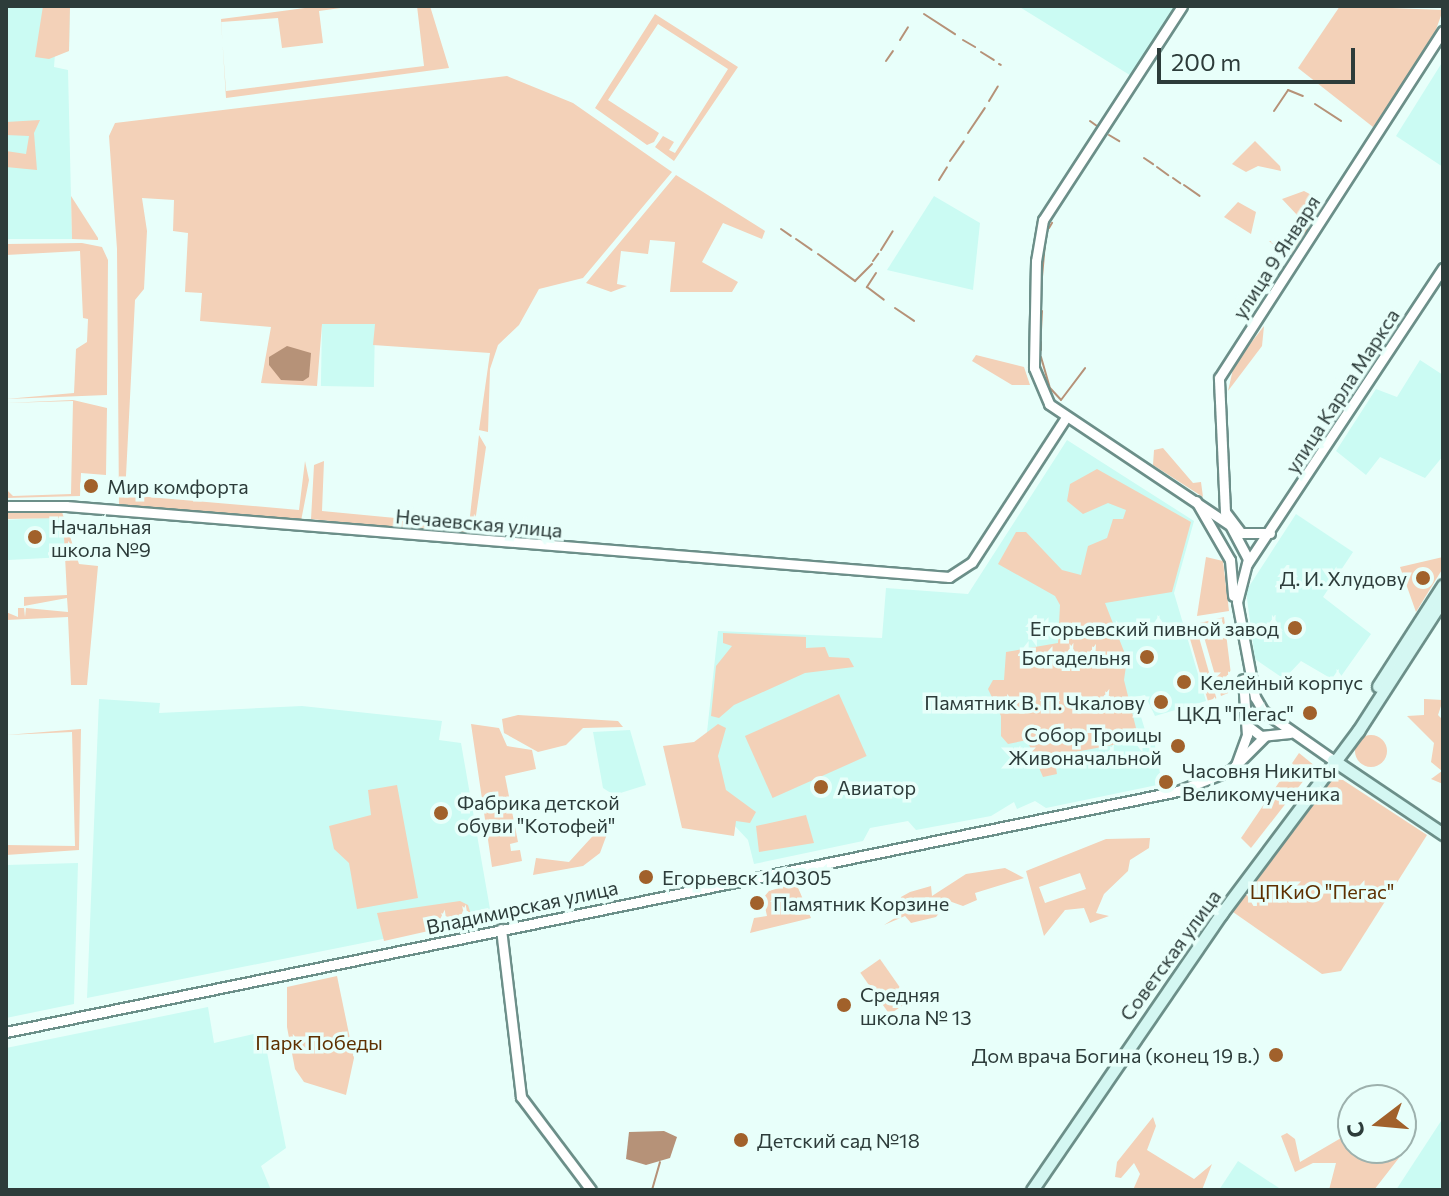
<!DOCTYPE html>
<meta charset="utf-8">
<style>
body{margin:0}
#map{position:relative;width:1449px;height:1196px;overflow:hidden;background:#e8fffa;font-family:Commissioner,sans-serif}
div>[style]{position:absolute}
.built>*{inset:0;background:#cbfbf3;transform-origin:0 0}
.green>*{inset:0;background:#f3d1b8;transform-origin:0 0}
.round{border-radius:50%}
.water>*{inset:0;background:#b69278}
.stream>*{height:2px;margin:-1px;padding:0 1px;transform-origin:1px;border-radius:1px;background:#b69278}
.roads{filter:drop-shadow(2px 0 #6c8f89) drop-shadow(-2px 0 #6c8f89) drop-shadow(0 2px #6c8f89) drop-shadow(0 -2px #6c8f89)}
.tertiary>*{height:9px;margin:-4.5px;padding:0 4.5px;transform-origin:4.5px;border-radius:4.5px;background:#fff}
.secondary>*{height:11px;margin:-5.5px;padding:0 5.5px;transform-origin:5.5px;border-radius:5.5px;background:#d4f7f2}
.dots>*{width:22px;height:22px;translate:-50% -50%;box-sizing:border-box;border:4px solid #e8fffa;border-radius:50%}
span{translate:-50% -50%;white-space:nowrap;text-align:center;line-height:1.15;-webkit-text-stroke:7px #e8fffa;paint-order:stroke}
.street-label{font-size:20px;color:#2d3c3a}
.poi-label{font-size:20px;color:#2d3c3a}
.left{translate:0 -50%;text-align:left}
.right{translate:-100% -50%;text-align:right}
.park-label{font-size:20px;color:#5e3001}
.frame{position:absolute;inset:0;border:8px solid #2d3c3a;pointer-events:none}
.north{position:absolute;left:1337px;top:1084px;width:80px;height:80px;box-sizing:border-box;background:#e8fffa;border:2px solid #9db1ad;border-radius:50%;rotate:254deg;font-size:22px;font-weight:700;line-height:32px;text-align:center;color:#2d3c3a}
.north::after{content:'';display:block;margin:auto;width:28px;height:36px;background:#a1612b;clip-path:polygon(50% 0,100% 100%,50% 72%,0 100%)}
.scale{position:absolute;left:1157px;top:48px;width:198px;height:36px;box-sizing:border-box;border:4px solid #2d3c3a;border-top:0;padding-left:10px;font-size:24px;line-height:28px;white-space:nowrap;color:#2d3c3a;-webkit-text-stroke:6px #e8fffa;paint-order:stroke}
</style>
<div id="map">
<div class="built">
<div style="clip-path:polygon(6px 6px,70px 6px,69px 51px,55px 54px,54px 67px,68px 70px,72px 239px,6px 239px)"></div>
<div style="clip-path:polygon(1018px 6px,1177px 6px,1133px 77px)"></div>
<div style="clip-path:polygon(1443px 61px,1443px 167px,1396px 136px)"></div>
<div style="clip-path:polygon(934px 196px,980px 223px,973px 290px,887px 270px)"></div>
<div style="left:322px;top:323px;width:53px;height:63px;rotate:1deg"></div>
<div style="clip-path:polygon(1420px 360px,1443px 375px,1443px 456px,1425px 478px,1380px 457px,1366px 475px,1336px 451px,1376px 389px,1397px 397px)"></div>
<div style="clip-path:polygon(1067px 440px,1194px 521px,1174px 593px,1206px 701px,1155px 716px,1145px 695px,1135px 697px,1145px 730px,1152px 729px,1162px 784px,1046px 808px,1035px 801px,1017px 809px,1014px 802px,991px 816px,916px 830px,908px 821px,870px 828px,863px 841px,754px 864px,748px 840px,690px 778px,707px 732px,718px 631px,882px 638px,886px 588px,968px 594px)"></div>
<div style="clip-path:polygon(1296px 514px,1353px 552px,1323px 597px,1371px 634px,1337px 682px,1301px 661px,1284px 679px,1255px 659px,1246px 591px)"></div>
<div style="left:63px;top:517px;width:40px;height:57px;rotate:87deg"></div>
<div style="clip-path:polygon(99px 699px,160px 703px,159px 713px,302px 706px,442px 721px,439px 740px,461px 743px,490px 909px,481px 911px,483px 919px,87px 998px)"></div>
<div style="clip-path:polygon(630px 730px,646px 785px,614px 795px,603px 788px,593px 732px)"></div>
<div style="clip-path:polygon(78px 863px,74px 1004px,6px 1018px,6px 865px)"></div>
<div style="clip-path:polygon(208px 1007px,214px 1043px,263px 1032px,286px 1148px,261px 1166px,271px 1190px,6px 1190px,6px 1048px)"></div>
<div style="clip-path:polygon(1443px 1118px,1443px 1190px,1396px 1190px)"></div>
<div style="clip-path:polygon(1238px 1161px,1282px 1190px,1219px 1190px)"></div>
</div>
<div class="green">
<div style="clip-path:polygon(43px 6px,70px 6px,69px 51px,49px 59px,35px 57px)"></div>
<div style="clip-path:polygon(320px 6px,355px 6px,319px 11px,323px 43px,282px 48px,278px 18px,221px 22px,226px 91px,424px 66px,417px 6px,430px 6px,449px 68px,226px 98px,221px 19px)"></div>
<div style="clip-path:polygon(1340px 6px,1443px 10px,1433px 38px,1373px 127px,1298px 68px)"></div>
<div style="clip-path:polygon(655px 14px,738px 67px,674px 161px,655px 147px,663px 136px,674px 142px,669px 150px,675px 153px,728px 69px,658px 24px,608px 100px,659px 133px,654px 142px,647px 145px,595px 108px)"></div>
<div style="clip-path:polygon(507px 76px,573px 103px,672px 172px,583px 278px,539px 289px,519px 325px,498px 345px,490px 369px,488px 432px,479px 430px,490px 353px,373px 345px,375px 324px,322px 324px,317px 386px,261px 383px,271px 327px,200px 321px,202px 293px,185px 292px,188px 233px,173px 231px,174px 200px,142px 198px,147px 231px,144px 289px,135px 300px,125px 495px,299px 510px,305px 461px,309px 480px,301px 521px,119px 506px,117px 249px,109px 136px,115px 123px)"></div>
<div style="clip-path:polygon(40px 120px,34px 133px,37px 170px,6px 167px,6px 151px,26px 154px,29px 136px,6px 135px,6px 122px)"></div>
<div style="clip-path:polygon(1255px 141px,1280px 166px,1281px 171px,1258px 166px,1246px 172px,1232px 164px)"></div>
<div style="clip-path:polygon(676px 175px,765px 231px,762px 239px,723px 223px,702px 262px,738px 282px,732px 292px,670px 292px,675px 242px,650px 240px,648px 254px,621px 251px,617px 284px,627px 286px,611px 292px,586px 283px)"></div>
<div style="clip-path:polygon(1304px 191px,1319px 199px,1322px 209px,1294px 252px,1285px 255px,1269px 241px,1287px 242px,1298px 216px,1282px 199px)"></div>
<div style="clip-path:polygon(71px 196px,98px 238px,98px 240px,72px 239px)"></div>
<div style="clip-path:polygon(1238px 202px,1256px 212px,1251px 234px,1224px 217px)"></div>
<div style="clip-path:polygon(82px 243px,102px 247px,108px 260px,107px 395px,6px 399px,74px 393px,76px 349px,87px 342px,88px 319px,83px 318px,80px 251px,6px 255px,6px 244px)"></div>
<div style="clip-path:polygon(1264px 326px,1262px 346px,1228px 391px,1234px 365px)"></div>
<div style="clip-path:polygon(976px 355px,1024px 367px,1030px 385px,1012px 385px,972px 361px)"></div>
<div style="clip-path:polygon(73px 400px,107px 408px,106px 475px,81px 473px,80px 496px,6px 498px,6px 489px,13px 496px,71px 494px,73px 401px,6px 403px)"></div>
<div style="clip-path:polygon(479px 435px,486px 447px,473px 536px,311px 519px,314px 465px,324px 461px,322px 511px,469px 525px)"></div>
<div style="clip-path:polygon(1163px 448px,1193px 483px,1201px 482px,1203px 497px,1153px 465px,1154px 450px)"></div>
<div style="clip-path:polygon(1097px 469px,1191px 522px,1172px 592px,1105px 603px,1127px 659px,1124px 680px,1139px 740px,1054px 756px,1057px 774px,1043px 777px,1027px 740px,1008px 744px,1001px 736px,1001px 716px,988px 689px,993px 680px,1004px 680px,1006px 652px,1058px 643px,1060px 605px,1055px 596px,998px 564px,1016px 532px,1026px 532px,1062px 570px,1081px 575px,1088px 546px,1107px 538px,1113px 519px,1123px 519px,1126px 510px,1108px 503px,1083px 514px,1067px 501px,1070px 484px)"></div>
<div style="clip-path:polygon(6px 511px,62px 512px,79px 564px,98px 566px,87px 685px,71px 685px,68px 617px,6px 620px,6px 612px,18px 617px,18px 608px,24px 608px,25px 617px,26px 608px,68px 612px,67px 598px,24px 606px,24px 597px,67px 595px,63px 518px,6px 519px)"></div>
<div style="clip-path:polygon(1206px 557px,1223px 561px,1229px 611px,1197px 616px)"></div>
<div style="clip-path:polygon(1443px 557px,1443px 568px,1416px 612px,1400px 567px)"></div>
<div style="clip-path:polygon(1224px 617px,1233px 691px,1221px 696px,1200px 623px)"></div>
<div style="left:1196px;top:627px;width:74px;height:9px;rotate:74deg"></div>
<div style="clip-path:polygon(723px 633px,806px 637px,806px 648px,825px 647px,829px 657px,849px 658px,854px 667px,805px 673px,734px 705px,719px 718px,711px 716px,716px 666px,732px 646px,723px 643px)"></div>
<div style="left:839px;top:694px;width:68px;height:103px;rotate:66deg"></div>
<div style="clip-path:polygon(1424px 699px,1443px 700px,1438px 715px,1443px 720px,1443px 784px,1431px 779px,1442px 771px,1431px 762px,1434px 743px,1407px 716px,1424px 715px)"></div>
<div style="clip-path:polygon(518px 715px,618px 721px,623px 727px,583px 728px,566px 745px,538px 752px,504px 733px,502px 719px)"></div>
<div style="clip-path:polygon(471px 724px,499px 728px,507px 746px,532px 750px,536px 769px,505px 776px,518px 842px,510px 844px,511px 851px,520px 850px,522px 861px,492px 867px)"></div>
<div style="clip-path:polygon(718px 724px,726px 728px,718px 756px,726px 790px,756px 812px,750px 823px,736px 821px,734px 836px,682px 828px,663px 746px,694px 742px)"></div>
<div style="clip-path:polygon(81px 729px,79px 850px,6px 855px,6px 845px,75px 846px,72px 732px,6px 735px)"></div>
<div class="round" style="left:1355px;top:735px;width:32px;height:32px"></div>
<div style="clip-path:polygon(1299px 753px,1315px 766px,1251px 848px,1241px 838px)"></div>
<div style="clip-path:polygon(1332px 779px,1343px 780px,1427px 835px,1341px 971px,1322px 974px,1233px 912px)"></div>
<div style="clip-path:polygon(397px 785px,418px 898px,357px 909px,349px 863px,334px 849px,329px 826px,371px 815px,368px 790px)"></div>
<div style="clip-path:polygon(806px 815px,814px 843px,759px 852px,756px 826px)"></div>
<div style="clip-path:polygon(601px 827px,607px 834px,600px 853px,583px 866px,533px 875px,536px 858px,569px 862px)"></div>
<div style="clip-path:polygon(evenodd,1150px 838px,1149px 848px,1130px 860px,1128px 871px,1104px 894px,1096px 913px,1109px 916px,1090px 923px,1084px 908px,1065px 910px,1044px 936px,1026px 871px,1106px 839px,1150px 838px,1080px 873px,1086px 889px,1045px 903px,1039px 887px,1080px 873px)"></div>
<div style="clip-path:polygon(1005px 868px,1024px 878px,975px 893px,977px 900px,963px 906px,949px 901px,936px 917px,911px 923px,905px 916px,884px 925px,898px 916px,901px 897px,910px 892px,931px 886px,932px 896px,966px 874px)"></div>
<div style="clip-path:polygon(796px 883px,811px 918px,750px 933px,754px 918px,767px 916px,763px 898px,769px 891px)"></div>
<div style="clip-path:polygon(460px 901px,468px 905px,473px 921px,384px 941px,377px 913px)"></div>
<div style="left:880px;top:959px;width:51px;height:24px;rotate:55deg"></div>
<div style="clip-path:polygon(337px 976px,354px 1058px,346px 1095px,304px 1082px,295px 1069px,287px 1027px,287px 987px)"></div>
<div style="clip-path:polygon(1153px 1117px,1156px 1126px,1147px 1150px,1194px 1179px,1212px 1164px,1202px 1190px,1133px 1190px,1140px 1174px,1134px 1163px,1121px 1178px,1115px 1177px,1117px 1162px)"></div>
<div style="clip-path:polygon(1287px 1133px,1295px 1139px,1300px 1162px,1341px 1138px,1360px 1156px,1370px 1148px,1401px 1148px,1401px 1142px,1402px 1154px,1374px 1190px,1329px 1190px,1336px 1163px,1313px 1163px,1295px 1172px,1281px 1136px)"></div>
</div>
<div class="water">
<div style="clip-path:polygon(287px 346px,311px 353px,309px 377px,303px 381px,281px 380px,269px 365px,269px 357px)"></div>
<div style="clip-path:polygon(664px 1131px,677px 1137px,670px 1158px,646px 1165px,626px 1159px,629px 1132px)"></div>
</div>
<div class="stream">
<div style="left:924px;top:14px;width:37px;rotate:33deg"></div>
<div style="left:900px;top:40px;width:15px;rotate:-58deg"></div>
<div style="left:963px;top:40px;width:14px;rotate:30deg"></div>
<div style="left:981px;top:52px;width:15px;rotate:32deg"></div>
<div style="left:886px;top:61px;width:12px;rotate:-55deg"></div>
<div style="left:999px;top:64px;width:2px;rotate:27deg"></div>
<div style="left:989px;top:101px;width:17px;rotate:-59deg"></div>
<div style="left:1315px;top:104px;width:31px;rotate:33deg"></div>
<div style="left:1274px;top:111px;width:25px;rotate:-56deg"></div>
<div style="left:1288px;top:90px;width:16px;rotate:22deg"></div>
<div style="left:1090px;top:121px;width:9px;rotate:36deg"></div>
<div style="left:968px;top:133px;width:30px;rotate:-56deg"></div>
<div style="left:1109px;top:135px;width:12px;rotate:31deg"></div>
<div style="left:1144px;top:158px;width:11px;rotate:34deg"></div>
<div style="left:950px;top:161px;width:24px;rotate:-55deg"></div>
<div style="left:1157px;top:167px;width:14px;rotate:36deg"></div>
<div style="left:1173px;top:178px;width:9px;rotate:36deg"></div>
<div style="left:939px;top:180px;width:15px;rotate:-58deg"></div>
<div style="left:1184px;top:185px;width:19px;rotate:35deg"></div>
<div style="left:1049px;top:228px;width:6px;rotate:-59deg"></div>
<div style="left:781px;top:229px;width:12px;rotate:35deg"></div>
<div style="left:796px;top:239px;width:19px;rotate:35deg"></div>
<div style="left:881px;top:250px;width:22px;rotate:-58deg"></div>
<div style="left:818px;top:254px;width:46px;rotate:36.1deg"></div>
<div style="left:855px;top:281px;width:24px;rotate:-45deg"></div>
<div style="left:873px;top:261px;width:9px;rotate:-54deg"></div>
<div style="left:876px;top:273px;width:17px;rotate:123deg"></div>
<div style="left:867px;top:287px;width:21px;rotate:37deg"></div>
<div style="left:1042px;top:277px;width:38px;rotate:-85deg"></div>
<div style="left:895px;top:308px;width:23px;rotate:34deg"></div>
<div style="left:1041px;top:330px;width:19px;rotate:-87deg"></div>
<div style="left:1041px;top:350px;width:8px;rotate:-90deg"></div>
<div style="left:1041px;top:357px;width:32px;rotate:74deg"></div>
<div style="left:1050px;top:388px;width:16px;rotate:47deg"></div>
<div style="left:1061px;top:400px;width:40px;rotate:-53deg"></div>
<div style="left:652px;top:1190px;width:29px;rotate:-74deg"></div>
</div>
<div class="roads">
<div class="tertiary">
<div style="left:1182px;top:6px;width:255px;rotate:123deg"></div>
<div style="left:1043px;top:220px;width:42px;rotate:99.7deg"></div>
<div style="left:1036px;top:261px;width:107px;rotate:91.1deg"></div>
<div style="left:1034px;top:368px;width:39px;rotate:67deg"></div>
<div style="left:1049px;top:404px;width:218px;rotate:33.8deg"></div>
<div style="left:1230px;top:525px;width:38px;rotate:62deg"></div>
<div style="left:1248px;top:559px;width:44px;rotate:104.3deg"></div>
<div style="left:1237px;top:602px;width:97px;rotate:79.3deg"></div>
<div style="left:1255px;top:697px;width:16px;rotate:60deg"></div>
<div style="left:1263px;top:711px;width:85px;rotate:35deg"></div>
<div style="left:1196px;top:501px;width:68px;rotate:60deg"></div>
<div style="left:1230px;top:560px;width:36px;rotate:85deg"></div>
<div style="left:6px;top:506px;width:60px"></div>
<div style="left:66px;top:506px;width:886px;rotate:4.6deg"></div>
<div style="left:949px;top:577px;width:27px;rotate:-33deg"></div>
<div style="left:972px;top:562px;width:173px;rotate:-57deg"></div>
<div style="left:1270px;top:533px;width:29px;rotate:180deg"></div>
<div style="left:1241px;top:533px;width:26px;rotate:-127deg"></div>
<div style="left:1225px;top:512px;width:134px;rotate:-92.6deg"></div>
<div style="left:1219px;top:378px;width:413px;rotate:-57.2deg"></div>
<div style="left:1247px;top:564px;width:355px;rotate:-56.5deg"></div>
<div style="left:1248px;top:726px;width:16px;rotate:38deg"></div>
<div style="left:1261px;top:736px;width:29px;rotate:-6deg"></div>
<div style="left:1236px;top:765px;width:32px;rotate:-70deg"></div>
<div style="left:1247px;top:735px;width:56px;rotate:-94.1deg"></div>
<div style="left:501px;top:929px;width:169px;rotate:83.2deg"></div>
<div style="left:521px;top:1097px;width:116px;rotate:53deg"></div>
<div style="left:6px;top:1032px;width:1197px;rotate:-11.62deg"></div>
<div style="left:1178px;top:791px;width:57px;rotate:-21.6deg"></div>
<div style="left:1231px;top:770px;width:48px;rotate:-45deg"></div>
</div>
<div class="secondary">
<div style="left:1378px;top:686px;width:120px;rotate:-57.2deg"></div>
<div style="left:1333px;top:760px;width:133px;rotate:33.9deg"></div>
<div style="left:1032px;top:1190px;width:335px;rotate:-55.6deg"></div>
<div style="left:1221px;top:914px;width:229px;rotate:-53.2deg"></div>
<div style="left:1358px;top:731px;width:157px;rotate:-57.2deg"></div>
</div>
</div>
<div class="dots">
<div style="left:91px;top:486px;background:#a1612b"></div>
<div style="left:35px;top:537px;background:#a1612b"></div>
<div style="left:1423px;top:578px;background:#a1612b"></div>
<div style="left:1295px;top:628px;background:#a1612b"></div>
<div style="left:1147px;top:657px;background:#a1612b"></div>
<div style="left:1184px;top:682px;background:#a1612b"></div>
<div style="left:1161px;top:702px;background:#a1612b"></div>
<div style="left:1310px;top:713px;background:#a1612b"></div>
<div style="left:1178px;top:746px;background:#a1612b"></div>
<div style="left:1166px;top:782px;background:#a1612b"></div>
<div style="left:821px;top:787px;background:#a1612b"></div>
<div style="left:441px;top:813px;background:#a1612b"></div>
<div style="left:646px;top:877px;background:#a1612b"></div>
<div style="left:757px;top:903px;background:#a1612b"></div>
<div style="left:844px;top:1005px;background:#a1612b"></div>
<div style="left:1276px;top:1055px;background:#a1612b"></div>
<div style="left:741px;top:1140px;background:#a1612b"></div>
</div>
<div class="street-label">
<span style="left:1276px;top:257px;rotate:-57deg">улица 9 Января</span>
<span style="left:1342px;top:391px;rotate:-57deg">улица Карла Маркса</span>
<span style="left:479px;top:523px;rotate:5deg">Нечаевская улица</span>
<span style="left:522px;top:907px;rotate:-12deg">Владимирская улица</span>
<span style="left:1170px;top:955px;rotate:-54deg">Советская улица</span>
</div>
<div class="poi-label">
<span class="left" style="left:107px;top:486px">Мир комфорта</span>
<span class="left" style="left:51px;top:538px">Начальная<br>школа №9</span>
<span class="right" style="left:1407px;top:578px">Д. И. Хлудову</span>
<span class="right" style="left:1279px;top:628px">Егорьевский пивной завод</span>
<span class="right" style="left:1131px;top:657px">Богадельня</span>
<span class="left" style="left:1200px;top:682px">Келейный корпус</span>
<span class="right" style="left:1145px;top:702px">Памятник В. П. Чкалову</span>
<span class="right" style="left:1294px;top:713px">ЦКД "Пегас"</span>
<span class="right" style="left:1162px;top:746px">Собор Троицы<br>Живоначальной</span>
<span class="left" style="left:1182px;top:782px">Часовня Никиты<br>Великомученика</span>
<span class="left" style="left:837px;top:787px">Авиатор</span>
<span class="left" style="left:457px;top:814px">Фабрика детской<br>обуви "Котофей"</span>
<span class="left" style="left:662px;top:877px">Егорьевск 140305</span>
<span class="left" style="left:773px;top:903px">Памятник Корзине</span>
<span class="left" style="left:860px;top:1006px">Средняя<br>школа № 13</span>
<span class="right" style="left:1260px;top:1055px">Дом врача Богина (конец 19 в.)</span>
<span class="left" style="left:757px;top:1140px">Детский сад №18</span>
</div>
<div class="park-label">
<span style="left:1322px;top:891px">ЦПКиО "Пегас"</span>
<span style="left:319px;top:1042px">Парк Победы</span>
</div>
<div class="frame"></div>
<div class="north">С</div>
<div class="scale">200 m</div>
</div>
